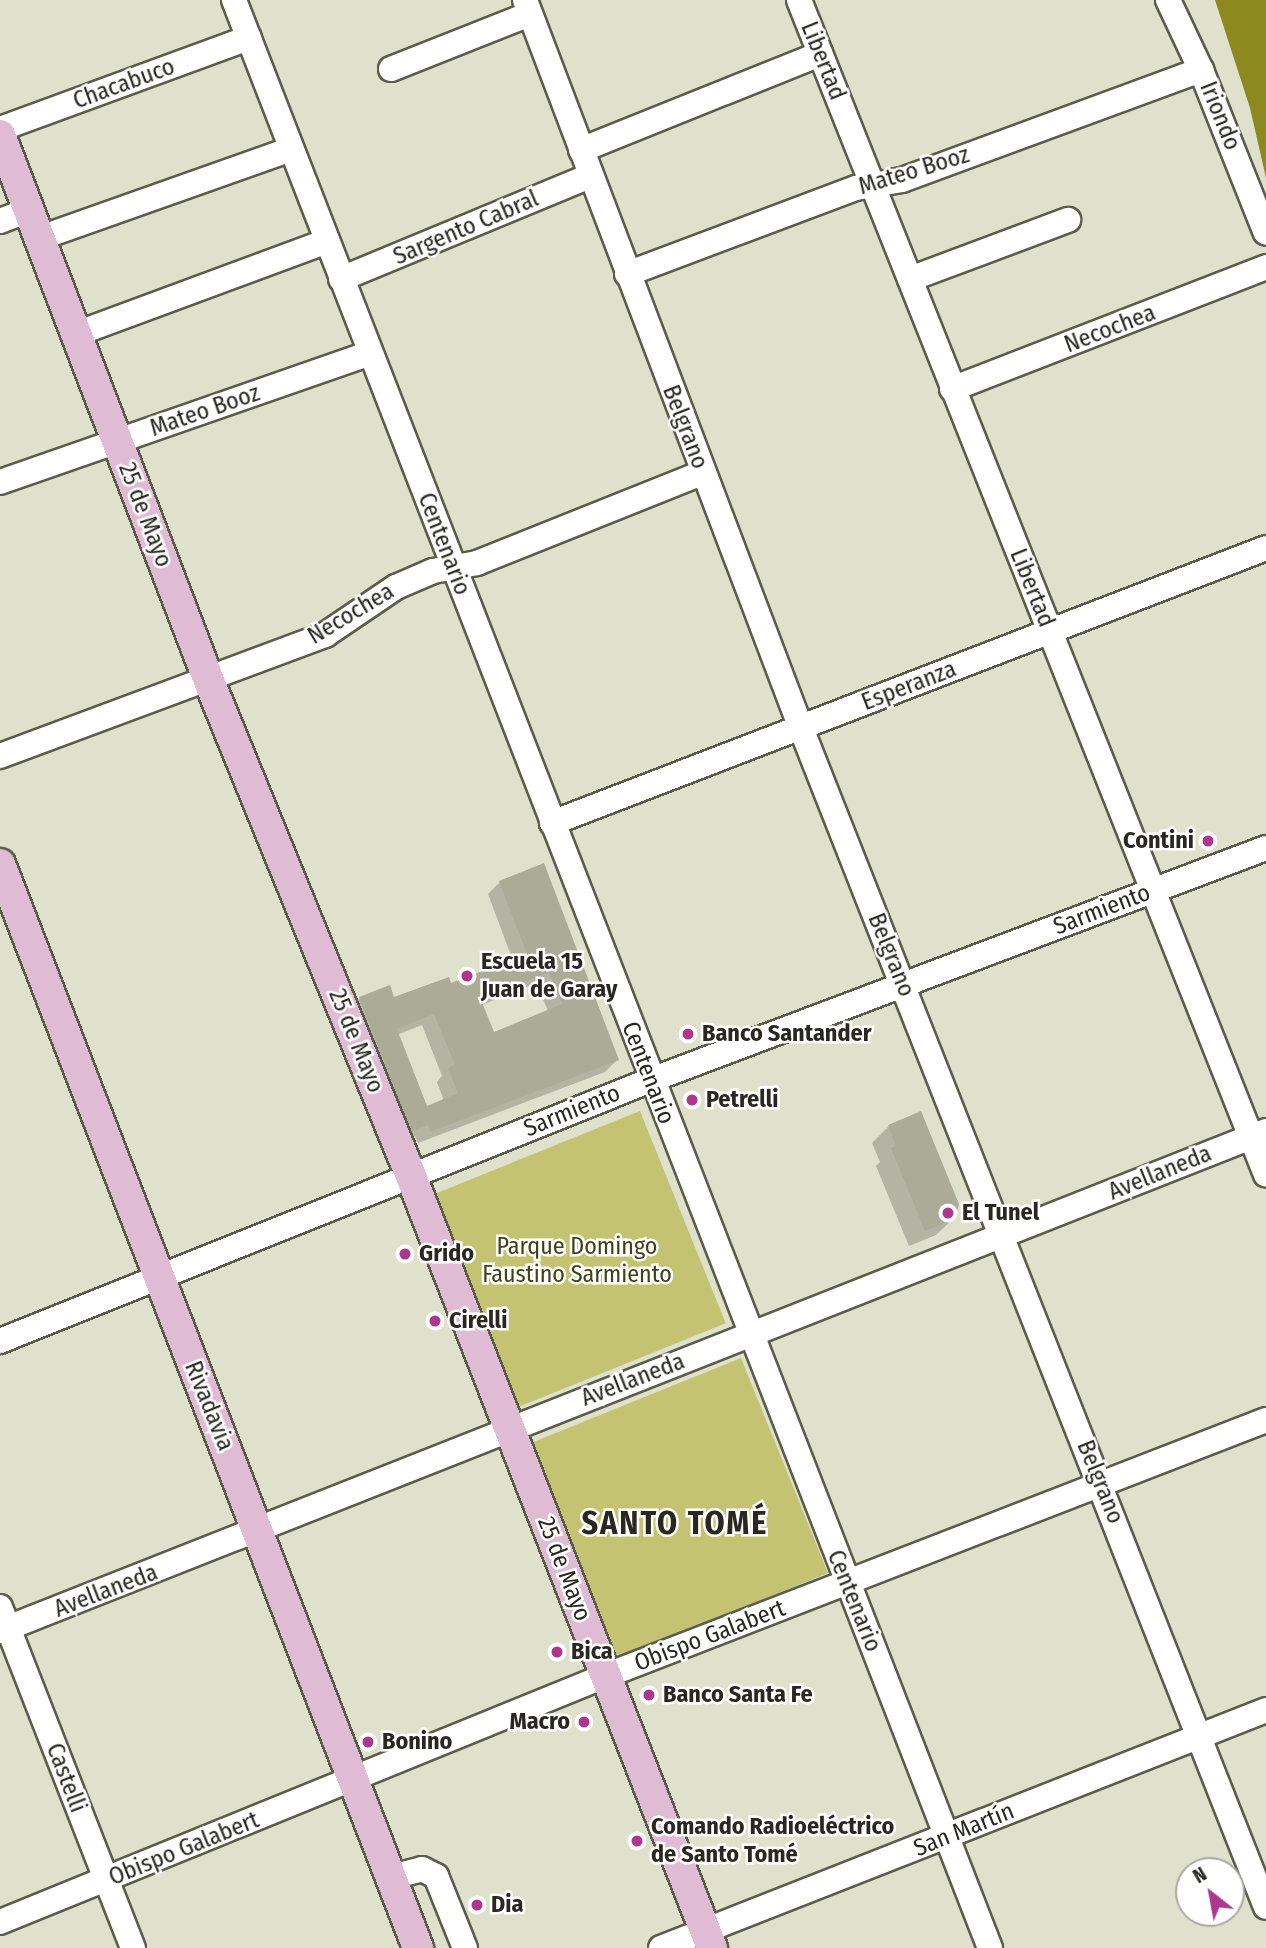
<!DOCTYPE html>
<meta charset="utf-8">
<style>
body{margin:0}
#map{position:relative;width:1266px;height:1948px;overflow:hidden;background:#e0e1cc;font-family:"Fira Sans Condensed",sans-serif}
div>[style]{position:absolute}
.green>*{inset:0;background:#c3c372;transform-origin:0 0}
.water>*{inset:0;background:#8c8a1f}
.shadow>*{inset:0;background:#0003}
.building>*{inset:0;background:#abab98}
.roads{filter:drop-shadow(2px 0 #5c5c4a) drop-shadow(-2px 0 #5c5c4a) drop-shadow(0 2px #5c5c4a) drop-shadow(0 -2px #5c5c4a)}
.minor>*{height:24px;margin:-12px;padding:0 12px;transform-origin:12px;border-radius:12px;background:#fff}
.major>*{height:30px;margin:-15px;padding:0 15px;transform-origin:15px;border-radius:15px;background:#e0bbd4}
.dots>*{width:19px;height:19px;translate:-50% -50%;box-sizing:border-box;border:4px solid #fff;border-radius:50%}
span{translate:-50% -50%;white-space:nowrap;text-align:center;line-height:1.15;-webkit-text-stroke:5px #fff;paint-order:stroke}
.street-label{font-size:24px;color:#282820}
.poi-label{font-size:24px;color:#282820;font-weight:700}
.right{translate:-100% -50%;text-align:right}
.left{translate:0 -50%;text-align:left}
.park-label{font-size:24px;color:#424117}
.district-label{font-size:32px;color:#282820;font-weight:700;letter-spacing:2px}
.north{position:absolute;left:1175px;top:1857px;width:70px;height:70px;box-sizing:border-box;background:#fff;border:2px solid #a9a9a6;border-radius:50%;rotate:329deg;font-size:19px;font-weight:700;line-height:28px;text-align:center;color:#282820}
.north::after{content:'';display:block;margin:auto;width:24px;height:32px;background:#ad378f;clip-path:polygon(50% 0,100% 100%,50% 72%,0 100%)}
</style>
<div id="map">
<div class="green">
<div style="left:640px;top:1111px;width:229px;height:229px;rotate:68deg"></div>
<div style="left:741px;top:1358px;width:232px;height:232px;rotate:68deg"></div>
</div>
<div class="water">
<div style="clip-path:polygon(1215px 0,1266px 0,1266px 178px,1250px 108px)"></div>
</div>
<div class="shadow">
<div style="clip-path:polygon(evenodd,500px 882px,617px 1060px,605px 1072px,418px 1143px,415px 1136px,399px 1142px,348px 1011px,360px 998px,393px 1000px,450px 985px,513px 961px,488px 894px,500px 882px,536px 983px,548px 1011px,493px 1034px,482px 1005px,536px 983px,500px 882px,422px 1025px,442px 1076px,437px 1082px,444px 1101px,426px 1108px,397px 1035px,422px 1025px)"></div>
<div style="clip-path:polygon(889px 1126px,954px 1218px,936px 1235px,909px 1246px,876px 1166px,880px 1162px,872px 1143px)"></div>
</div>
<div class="building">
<div style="clip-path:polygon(evenodd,544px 863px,619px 1060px,430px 1132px,428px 1125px,411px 1131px,359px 997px,390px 985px,394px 997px,449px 977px,451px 983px,527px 954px,499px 881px,544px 863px,549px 972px,562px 1004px,494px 1032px,481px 1000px,549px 972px,544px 863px,434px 1014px,455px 1065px,448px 1068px,458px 1093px,427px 1106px,397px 1029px,434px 1014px)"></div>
<div style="clip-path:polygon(921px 1111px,959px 1204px,955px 1219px,925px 1231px,891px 1148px,896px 1146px,888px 1125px)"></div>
</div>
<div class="roads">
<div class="minor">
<div style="left:234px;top:0;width:2090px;rotate:68.79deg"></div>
<div style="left:525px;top:0;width:779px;rotate:69.24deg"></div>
<div style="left:801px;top:728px;width:1267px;rotate:68.48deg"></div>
<div style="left:799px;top:0;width:1264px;rotate:68.32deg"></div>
<div style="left:1168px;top:0;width:77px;rotate:64.8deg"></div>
<div style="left:1201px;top:70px;width:175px;rotate:68.3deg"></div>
<div style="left:391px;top:69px;width:149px;rotate:-21.6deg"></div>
<div style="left:0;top:129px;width:265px;rotate:-20.1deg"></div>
<div style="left:581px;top:150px;width:258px;rotate:-21.9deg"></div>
<div style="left:0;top:221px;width:31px;rotate:-21deg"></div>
<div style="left:40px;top:238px;width:266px;rotate:-19.5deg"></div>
<div style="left:627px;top:274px;width:245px;rotate:-20.6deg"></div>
<div style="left:856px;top:188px;width:47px;rotate:-9.9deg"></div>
<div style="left:902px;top:180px;width:319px;rotate:-20.2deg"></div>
<div style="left:341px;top:279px;width:269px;rotate:-22.5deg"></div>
<div style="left:910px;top:279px;width:169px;rotate:-20.5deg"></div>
<div style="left:76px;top:334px;width:268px;rotate:-20.3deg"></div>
<div style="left:952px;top:389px;width:337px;rotate:-21.2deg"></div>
<div style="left:0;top:482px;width:392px;rotate:-19.2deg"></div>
<div style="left:0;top:756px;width:347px;rotate:-20.4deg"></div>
<div style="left:325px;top:635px;width:86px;rotate:-34.1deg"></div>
<div style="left:396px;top:587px;width:40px;rotate:-23.4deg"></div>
<div style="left:433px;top:571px;width:45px;rotate:-10.3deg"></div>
<div style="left:477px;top:563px;width:242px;rotate:-21.8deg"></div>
<div style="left:552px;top:823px;width:765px;rotate:-21.06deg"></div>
<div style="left:0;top:1341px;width:701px;rotate:-21.85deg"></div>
<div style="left:651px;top:1080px;width:657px;rotate:-20.67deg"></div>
<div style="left:0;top:1607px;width:366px;rotate:68.7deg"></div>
<div style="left:0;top:1631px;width:1361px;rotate:-21.55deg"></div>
<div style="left:391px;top:1877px;width:32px;rotate:-14deg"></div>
<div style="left:422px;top:1869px;width:16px;rotate:27deg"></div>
<div style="left:436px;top:1876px;width:78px;rotate:68.1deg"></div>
<div style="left:0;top:1922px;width:653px;rotate:-22.13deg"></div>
<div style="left:605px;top:1676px;width:709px;rotate:-21.17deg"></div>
<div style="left:661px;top:1948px;width:650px;rotate:-21.47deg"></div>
</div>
<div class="major">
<div style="left:0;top:135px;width:585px;rotate:69.05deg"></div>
<div style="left:209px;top:681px;width:535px;rotate:67.8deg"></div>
<div style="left:411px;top:1176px;width:829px;rotate:68.7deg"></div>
<div style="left:0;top:864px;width:1162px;rotate:68.91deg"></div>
</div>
</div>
<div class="dots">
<div style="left:1208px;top:841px;background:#ad378f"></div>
<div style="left:467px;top:976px;background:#ad378f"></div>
<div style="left:688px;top:1034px;background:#ad378f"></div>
<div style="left:692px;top:1100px;background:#ad378f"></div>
<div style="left:948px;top:1213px;background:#ad378f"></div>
<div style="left:405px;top:1254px;background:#ad378f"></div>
<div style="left:435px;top:1321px;background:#ad378f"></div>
<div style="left:557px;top:1652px;background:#ad378f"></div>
<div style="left:649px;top:1695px;background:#ad378f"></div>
<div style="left:584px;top:1722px;background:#ad378f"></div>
<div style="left:368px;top:1742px;background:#ad378f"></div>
<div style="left:637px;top:1841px;background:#ad378f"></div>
<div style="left:477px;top:1905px;background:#ad378f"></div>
</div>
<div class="street-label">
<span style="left:823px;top:61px;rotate:68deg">Libertad</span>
<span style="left:124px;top:84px;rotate:-20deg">Chacabuco</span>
<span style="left:1220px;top:116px;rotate:68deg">Iriondo</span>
<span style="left:914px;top:171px;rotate:-17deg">Mateo Booz</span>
<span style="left:466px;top:228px;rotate:-23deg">Sargento Cabral</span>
<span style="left:1110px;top:329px;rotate:-21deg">Necochea</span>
<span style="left:205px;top:411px;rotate:-19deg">Mateo Booz</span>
<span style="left:685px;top:427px;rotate:69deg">Belgrano</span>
<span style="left:145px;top:515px;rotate:69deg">25 de Mayo</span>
<span style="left:444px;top:544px;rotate:69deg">Centenario</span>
<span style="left:1032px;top:588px;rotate:68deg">Libertad</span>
<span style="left:351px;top:614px;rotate:-31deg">Necochea</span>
<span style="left:909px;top:686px;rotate:-21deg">Esperanza</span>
<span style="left:1102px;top:910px;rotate:-21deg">Sarmiento</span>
<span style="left:891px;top:955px;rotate:68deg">Belgrano</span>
<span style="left:356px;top:1041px;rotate:68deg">25 de Mayo</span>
<span style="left:648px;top:1073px;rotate:69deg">Centenario</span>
<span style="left:572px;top:1111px;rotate:-22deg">Sarmiento</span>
<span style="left:1160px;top:1173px;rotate:-22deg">Avellaneda</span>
<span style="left:633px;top:1380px;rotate:-21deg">Avellaneda</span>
<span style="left:209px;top:1406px;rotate:68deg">Rivadavia</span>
<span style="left:1100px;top:1482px;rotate:68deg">Belgrano</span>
<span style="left:564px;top:1569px;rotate:69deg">25 de Mayo</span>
<span style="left:106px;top:1591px;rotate:-21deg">Avellaneda</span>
<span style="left:854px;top:1601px;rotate:68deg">Centenario</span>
<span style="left:710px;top:1636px;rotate:-21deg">Obispo Galabert</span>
<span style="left:66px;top:1778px;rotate:69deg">Castelli</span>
<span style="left:964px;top:1830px;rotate:-22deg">San Martín</span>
<span style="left:184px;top:1849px;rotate:-22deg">Obispo Galabert</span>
</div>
<div class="poi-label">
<span class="right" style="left:1194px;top:841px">Contini</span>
<span class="left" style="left:481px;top:976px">Escuela 15<br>Juan de Garay</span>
<span class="left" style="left:702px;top:1034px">Banco Santander</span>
<span class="left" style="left:706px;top:1100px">Petrelli</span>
<span class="left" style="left:962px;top:1213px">El Tunel</span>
<span class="left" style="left:419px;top:1254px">Grido</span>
<span class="left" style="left:449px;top:1321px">Cirelli</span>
<span class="left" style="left:571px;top:1652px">Bica</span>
<span class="left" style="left:663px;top:1695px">Banco Santa Fe</span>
<span class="right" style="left:570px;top:1722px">Macro</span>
<span class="left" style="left:382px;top:1742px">Bonino</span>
<span class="left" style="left:651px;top:1841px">Comando Radioeléctrico<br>de Santo Tomé</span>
<span class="left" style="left:491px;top:1905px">Dia</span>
</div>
<div class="park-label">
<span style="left:577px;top:1261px">Parque Domingo<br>Faustino Sarmiento</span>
</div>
<div class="district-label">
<span style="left:675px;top:1523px">SANTO TOMÉ</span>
</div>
<div class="north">N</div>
</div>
